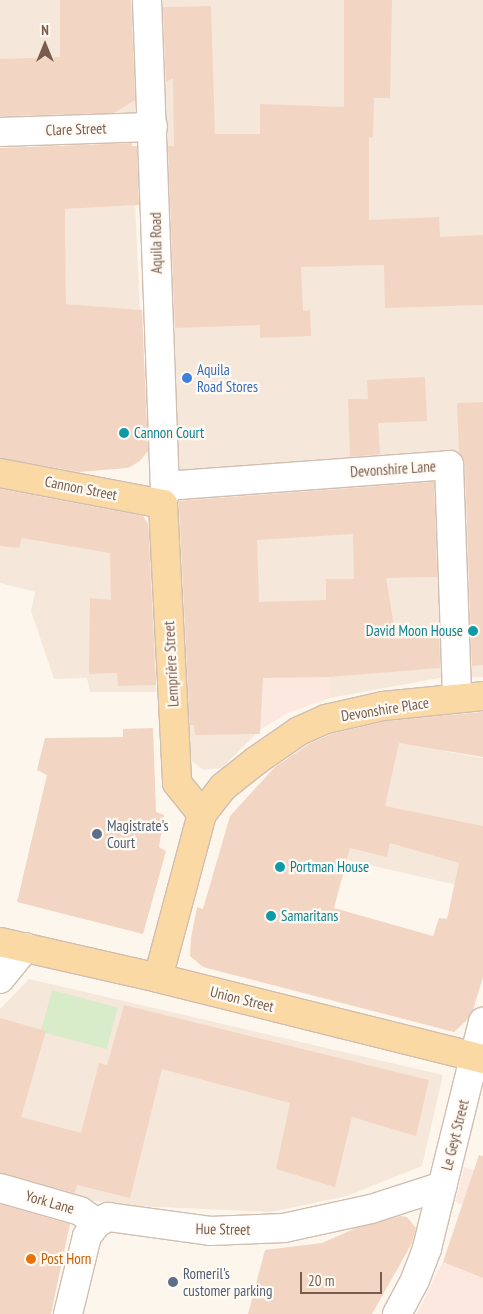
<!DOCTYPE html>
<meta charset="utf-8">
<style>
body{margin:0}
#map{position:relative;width:483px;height:1314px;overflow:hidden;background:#fdf6ec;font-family:"PT Sans Narrow",sans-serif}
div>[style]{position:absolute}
.residential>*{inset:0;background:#f5e8da}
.commercial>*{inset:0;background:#fde8e0}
.green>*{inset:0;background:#d8ecc9;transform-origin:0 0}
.building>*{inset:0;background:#f3d5c3}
.roads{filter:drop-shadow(1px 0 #d1beb0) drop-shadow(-1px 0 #d1beb0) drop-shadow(0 1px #d1beb0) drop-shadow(0 -1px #d1beb0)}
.minor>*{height:28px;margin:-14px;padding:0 14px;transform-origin:14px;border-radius:14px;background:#fff}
.major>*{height:28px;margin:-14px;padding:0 14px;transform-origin:14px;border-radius:14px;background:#fbd9a5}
.dots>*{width:14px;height:14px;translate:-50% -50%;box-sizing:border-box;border:2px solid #fffaf3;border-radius:50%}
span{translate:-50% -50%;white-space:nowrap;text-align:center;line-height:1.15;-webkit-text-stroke:4.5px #fffaf3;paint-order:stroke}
.street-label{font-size:15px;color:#7a5c4d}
.shop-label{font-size:15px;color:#366cbe}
.left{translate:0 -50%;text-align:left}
.culture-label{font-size:15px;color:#0d838f}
.right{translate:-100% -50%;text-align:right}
.service-label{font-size:15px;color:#4e5e75}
.food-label{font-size:15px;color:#c56008}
.north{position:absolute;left:20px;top:20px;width:50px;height:50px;-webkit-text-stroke:4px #fffaf3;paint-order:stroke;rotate:0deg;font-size:14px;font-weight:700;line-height:20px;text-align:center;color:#7a5c4d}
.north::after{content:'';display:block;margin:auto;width:18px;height:22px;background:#7a5c4d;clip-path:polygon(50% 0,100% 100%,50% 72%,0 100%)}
.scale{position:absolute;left:300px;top:1272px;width:82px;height:22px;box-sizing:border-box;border:2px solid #7a5c4d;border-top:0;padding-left:6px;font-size:15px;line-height:18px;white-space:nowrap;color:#7a5c4d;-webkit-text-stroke:4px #fffaf3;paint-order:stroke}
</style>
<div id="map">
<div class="residential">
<div style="clip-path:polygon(0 0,483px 0,483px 677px,466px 678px,459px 457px,179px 472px,165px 118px,0 122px)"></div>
<div style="clip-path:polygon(135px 205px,140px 310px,66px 304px,65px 209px)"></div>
<div style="clip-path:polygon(441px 474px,450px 676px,330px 698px,328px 601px,259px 603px,261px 729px,222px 768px,203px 770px,188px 758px,177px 498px)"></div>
<div style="clip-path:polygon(0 486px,140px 514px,153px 529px,156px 692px,90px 692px,87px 678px,54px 679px,31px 611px,35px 592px,0 583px)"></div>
<div style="clip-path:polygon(435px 715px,453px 715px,444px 751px,483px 758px,483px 891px,347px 860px,359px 813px,382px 818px,404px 718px)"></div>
<div style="clip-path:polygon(29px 979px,443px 1075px,422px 1166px,347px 1196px,271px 1212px,135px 1206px,64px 1197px,0 1179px,0 1009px)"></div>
</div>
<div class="commercial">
<div style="clip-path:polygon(328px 600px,330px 698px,288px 713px,261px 729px,259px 603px)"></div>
<div style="clip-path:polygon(464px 1167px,483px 1173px,462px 1205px,455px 1202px)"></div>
<div style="clip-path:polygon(443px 1262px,483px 1278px,483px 1314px,417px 1314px)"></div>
</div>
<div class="green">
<div style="left:52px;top:990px;width:68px;height:43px;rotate:15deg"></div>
</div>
<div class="building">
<div style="clip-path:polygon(60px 0,131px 0,135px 100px,114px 113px,0 116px,0 59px,60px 57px)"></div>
<div style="clip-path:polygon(344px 0,392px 0,390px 98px,374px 98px,373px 138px,369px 137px,369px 220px,439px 217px,440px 237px,483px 235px,483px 305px,385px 308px,384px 265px,301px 267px,303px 311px,310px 310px,311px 336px,260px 338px,260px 325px,175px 328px,168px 146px,174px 146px,173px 78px,166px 82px,163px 7px,211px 6px,215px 134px,260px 134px,260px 104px,344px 107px)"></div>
<div style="clip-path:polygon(132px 143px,132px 146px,137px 146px,139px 205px,65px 209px,66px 304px,142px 310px,148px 451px,140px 461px,128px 468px,79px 472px,0 458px,0 148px)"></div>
<div style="clip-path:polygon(425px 377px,427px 421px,378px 423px,380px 454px,350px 457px,348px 399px,368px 399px,367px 380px)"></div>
<div style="clip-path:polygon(483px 402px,483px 665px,472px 666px,465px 464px,459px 453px,457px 403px)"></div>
<div style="clip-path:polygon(evenodd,434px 482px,437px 577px,386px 578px,395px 632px,439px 633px,440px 668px,329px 677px,263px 678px,260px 734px,195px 735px,194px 725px,190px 725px,179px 501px,434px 482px,353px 534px,354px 579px,326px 579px,326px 600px,259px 602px,257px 540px,353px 534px)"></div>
<div style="clip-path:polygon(0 489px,143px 516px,148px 524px,156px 685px,118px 686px,117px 673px,89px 674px,90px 598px,111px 600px,110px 553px,22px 538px,19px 548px,0 546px)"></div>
<div style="clip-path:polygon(evenodd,483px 712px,483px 757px,399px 743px,385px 806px,483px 826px,483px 977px,473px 1010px,467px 1020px,454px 1032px,203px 967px,190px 956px,191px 938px,197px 907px,203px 909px,230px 816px,275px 767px,309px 744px,331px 734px,386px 721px,483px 712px,390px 843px,459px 863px,447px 919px,439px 918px,433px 936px,334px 908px,350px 848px,387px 857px,390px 843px)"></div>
<div style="clip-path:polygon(153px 728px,156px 812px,164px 815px,159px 847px,166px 851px,143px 934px,17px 902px,47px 775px,37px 770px,45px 738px,123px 737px,123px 729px)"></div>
<div style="clip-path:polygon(124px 1005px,429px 1080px,416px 1136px,352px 1117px,335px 1187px,276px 1169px,290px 1103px,162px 1069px,130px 1198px,77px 1185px,75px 1193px,0 1173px,0 1018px,46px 1031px,21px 1117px,81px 1133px,99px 1063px,107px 1065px)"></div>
<div style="clip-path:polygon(479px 1155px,483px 1156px,483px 1278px,443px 1262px)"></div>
<div style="clip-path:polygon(0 1204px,70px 1224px,51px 1314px,0 1314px)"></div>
<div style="clip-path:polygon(400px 1216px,407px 1217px,416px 1228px,412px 1243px,372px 1314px,248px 1314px,265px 1250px,322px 1243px,356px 1228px)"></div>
</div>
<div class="roads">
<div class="minor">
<div style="left:147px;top:0;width:486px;rotate:87.9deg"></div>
<div style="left:165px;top:486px;width:17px;rotate:97deg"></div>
<div style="left:0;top:132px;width:153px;rotate:-1.9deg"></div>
<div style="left:165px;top:486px;width:285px;rotate:-4.2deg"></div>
<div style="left:449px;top:465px;width:233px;rotate:88deg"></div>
<div style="left:0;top:979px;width:41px;rotate:-50.9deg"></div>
<div style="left:0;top:1188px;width:83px;rotate:16deg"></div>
<div style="left:80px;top:1211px;width:21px;rotate:35deg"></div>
<div style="left:68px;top:1314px;width:80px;rotate:-76.3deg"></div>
<div style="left:87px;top:1236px;width:16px;rotate:-52deg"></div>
<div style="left:97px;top:1223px;width:13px;rotate:-29deg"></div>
<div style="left:108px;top:1217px;width:103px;rotate:7.8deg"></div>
<div style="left:210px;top:1231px;width:74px;rotate:-2.3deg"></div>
<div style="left:284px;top:1228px;width:89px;rotate:-12.3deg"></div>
<div style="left:371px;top:1209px;width:75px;rotate:-17.9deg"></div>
<div style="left:397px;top:1314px;width:38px;rotate:-62deg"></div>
<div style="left:415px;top:1280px;width:34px;rotate:-69deg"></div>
<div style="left:427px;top:1248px;width:233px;rotate:-76.1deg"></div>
</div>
<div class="major">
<div style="left:0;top:473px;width:166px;rotate:10.8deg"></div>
<div style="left:163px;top:504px;width:279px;rotate:87.1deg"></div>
<div style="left:177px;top:783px;width:40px;rotate:51deg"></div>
<div style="left:0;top:942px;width:162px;rotate:12.8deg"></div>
<div style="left:158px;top:978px;width:335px;rotate:14deg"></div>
<div style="left:158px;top:978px;width:170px;rotate:-75deg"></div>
<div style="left:202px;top:814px;width:34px;rotate:-52deg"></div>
<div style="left:223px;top:787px;width:43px;rotate:-38.5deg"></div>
<div style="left:257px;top:760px;width:51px;rotate:-34.6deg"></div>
<div style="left:299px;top:731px;width:30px;rotate:-24deg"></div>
<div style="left:326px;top:719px;width:58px;rotate:-12.8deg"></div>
<div style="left:383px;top:706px;width:100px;rotate:-5.7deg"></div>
</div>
</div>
<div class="dots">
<div style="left:187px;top:378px;background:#3f7fe0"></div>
<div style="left:124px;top:433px;background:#0f9aa8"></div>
<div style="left:473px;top:631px;background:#0f9aa8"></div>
<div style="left:97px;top:834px;background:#5c6f8a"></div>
<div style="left:280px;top:867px;background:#0f9aa8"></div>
<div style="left:271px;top:916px;background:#0f9aa8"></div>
<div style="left:31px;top:1259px;background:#e8710a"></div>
<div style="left:173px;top:1282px;background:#5c6f8a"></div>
</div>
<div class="street-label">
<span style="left:76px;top:129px;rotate:-2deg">Clare Street</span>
<span style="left:156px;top:243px;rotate:-91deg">Aquila Road</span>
<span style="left:393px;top:469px;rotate:-4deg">Devonshire Lane</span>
<span style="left:81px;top:488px;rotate:11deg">Cannon Street</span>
<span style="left:171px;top:664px;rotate:-93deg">Lemprière Street</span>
<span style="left:385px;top:709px;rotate:-9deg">Devonshire Place</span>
<span style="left:242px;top:999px;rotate:14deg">Union Street</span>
<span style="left:455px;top:1135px;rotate:-76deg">Le Geyt Street</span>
<span style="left:50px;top:1202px;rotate:16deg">York Lane</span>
<span style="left:223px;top:1229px;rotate:1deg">Hue Street</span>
</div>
<div class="shop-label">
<span class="left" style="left:197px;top:378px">Aquila<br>Road Stores</span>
</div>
<div class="culture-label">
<span class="left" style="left:134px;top:433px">Cannon Court</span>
<span class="right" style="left:463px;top:631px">David Moon House</span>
<span class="left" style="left:290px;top:867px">Portman House</span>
<span class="left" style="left:281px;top:916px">Samaritans</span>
</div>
<div class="service-label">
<span class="left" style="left:107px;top:834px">Magistrate's<br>Court</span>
<span class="left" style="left:183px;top:1282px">Romeril's<br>customer parking</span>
</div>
<div class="food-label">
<span class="left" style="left:41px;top:1259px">Post Horn</span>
</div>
<div class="north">N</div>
<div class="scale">20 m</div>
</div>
